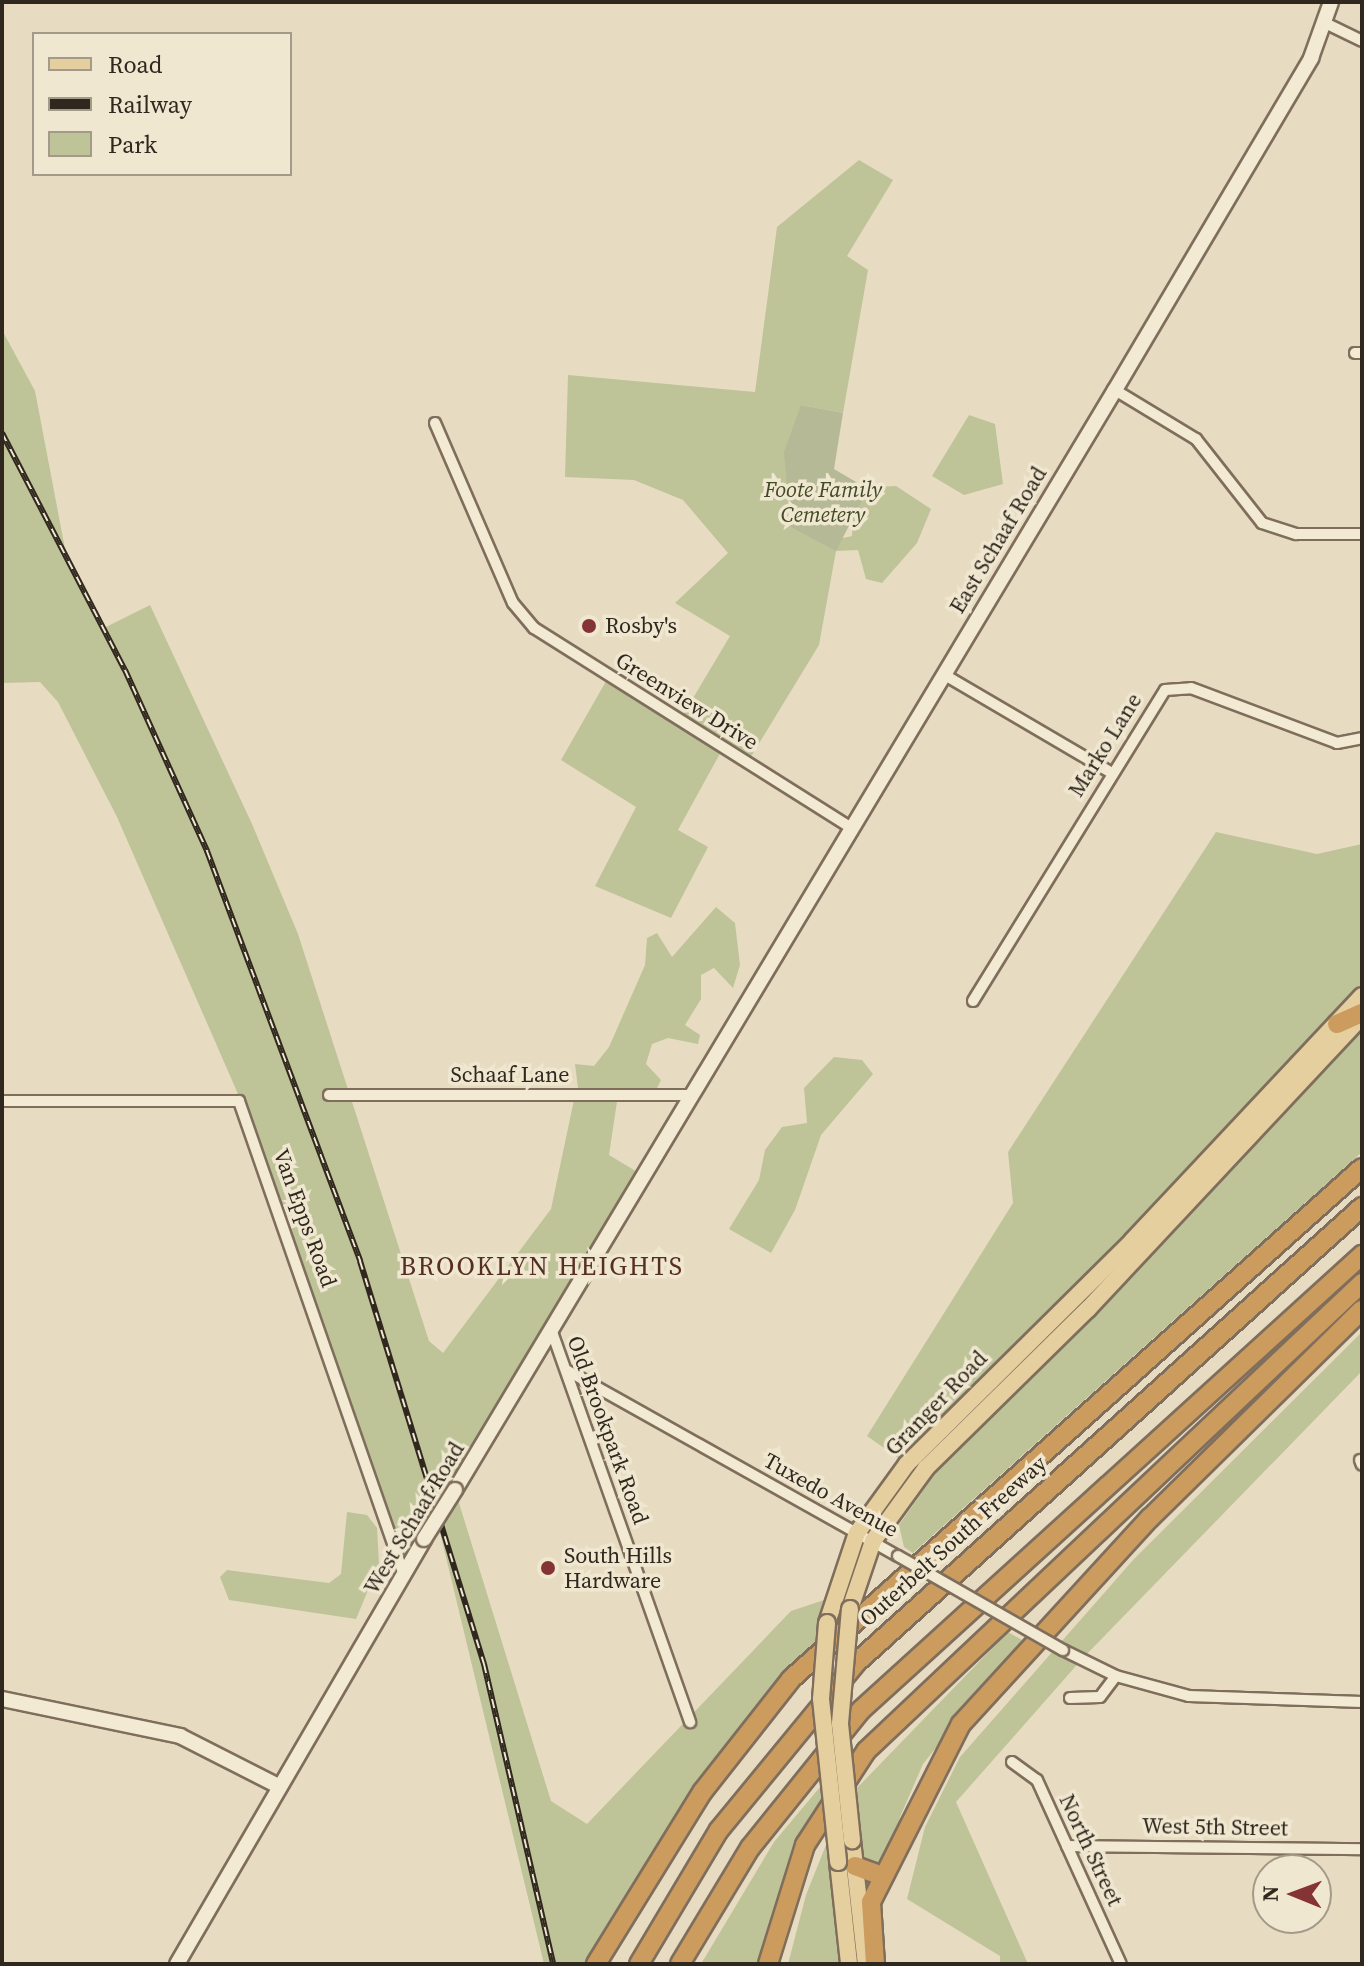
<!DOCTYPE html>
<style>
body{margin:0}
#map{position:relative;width:1364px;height:1966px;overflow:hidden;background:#e7dcc2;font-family:"Source Serif 4",serif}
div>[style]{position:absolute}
.green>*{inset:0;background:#bec398}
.cemetery>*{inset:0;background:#b5b996}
.roads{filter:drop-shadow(2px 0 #7f6e5c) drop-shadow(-2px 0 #7f6e5c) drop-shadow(0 2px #7f6e5c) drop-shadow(0 -2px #7f6e5c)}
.street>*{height:10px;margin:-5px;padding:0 5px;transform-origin:5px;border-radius:5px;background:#f3ead4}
.secondary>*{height:14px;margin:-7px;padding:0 7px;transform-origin:7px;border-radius:7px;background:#f3ead4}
.primary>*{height:16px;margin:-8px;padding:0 8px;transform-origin:8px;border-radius:8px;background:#e6cf9f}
.highway>*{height:18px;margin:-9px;padding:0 9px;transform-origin:9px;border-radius:9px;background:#cc9b5e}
.rail>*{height:6px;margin-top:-3px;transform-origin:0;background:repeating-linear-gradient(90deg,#f0e7d1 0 9px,#30271e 0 18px);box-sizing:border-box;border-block:2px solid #30271e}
.bridges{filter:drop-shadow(2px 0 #7f6e5c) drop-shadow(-2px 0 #7f6e5c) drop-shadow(0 2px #7f6e5c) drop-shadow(0 -2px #7f6e5c)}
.street-bridge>*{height:10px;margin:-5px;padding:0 5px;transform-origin:5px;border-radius:5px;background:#f3ead4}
.secondary-bridge>*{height:14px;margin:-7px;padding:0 7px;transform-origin:7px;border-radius:7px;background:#f3ead4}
.primary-bridge>*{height:16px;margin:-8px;padding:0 8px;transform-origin:8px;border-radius:8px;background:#e6cf9f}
.dots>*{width:22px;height:22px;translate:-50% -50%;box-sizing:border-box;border:4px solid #f0e7d1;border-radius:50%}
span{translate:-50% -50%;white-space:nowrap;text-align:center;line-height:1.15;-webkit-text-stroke:7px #f0e7d1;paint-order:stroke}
.park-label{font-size:22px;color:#414a27;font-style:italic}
.street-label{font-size:22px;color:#30271e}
.poi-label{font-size:22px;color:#30271e}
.left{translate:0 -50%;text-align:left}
.quarter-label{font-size:26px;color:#572e23;letter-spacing:2px}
.frame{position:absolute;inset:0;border:4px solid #30271e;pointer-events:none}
.legend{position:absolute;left:32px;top:32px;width:260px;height:144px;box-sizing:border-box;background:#f0e7d1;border:2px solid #a39a89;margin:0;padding:10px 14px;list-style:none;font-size:24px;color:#30271e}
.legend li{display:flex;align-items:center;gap:16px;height:40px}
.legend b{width:40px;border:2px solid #a39a89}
.north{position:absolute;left:1252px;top:1854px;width:80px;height:80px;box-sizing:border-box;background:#f0e7d1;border:2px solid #a39a89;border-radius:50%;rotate:271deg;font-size:22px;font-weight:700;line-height:32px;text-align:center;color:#30271e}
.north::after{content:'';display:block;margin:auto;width:28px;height:36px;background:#853435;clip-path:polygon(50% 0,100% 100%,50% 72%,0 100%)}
</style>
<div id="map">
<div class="green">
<div style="clip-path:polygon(859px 160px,893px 180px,847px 256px,868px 270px,843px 413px,801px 405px,843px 538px,852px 536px,855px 488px,896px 486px,931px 509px,917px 543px,882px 583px,866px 579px,858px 550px,836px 551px,819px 645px,747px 763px,723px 748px,678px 830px,708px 847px,671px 918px,595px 886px,636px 807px,561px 760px,609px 676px,680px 720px,730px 636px,675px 603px,728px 553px,683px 500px,634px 480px,565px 477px,568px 375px,755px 392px,777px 227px)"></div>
<div style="clip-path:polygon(2px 330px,35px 391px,66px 554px,104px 628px,150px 605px,252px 824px,298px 934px,429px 1341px,443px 1353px,551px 1209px,575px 1095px,618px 1095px,609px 1155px,644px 1176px,455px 1490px,551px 1801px,587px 1824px,791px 1611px,833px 1597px,824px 1638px,753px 1724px,596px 1964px,544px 1964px,437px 1520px,404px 1575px,245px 1110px,117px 817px,58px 702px,40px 682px,2px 683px)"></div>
<div style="clip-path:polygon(969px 415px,995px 424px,1003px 484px,964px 495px,932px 476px)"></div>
<div style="clip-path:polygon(1216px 832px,1317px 854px,1362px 844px,1362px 996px,907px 1464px,867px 1436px,1013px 1203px,1008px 1152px)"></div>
<div style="clip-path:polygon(716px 907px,735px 923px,740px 965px,733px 988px,714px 968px,701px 975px,701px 999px,685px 1025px,700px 1035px,698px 1044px,668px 1038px,652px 1044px,646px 1064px,661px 1080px,657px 1088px,578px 1088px,575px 1064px,594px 1066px,609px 1047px,645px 965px,647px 938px,657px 933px,672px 957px)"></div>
<div style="clip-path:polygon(1362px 1031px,1362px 1152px,913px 1553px,904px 1547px,899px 1525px,934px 1475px)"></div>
<div style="clip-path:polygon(834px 1057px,862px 1060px,873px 1074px,821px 1135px,795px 1210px,771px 1253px,729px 1229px,759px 1180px,765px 1150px,782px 1127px,807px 1123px,804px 1088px)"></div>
<div style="clip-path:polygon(1362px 1332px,1362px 1371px,1082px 1659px,956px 1802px,1028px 1964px,1000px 1964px,1000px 1956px,907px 1899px,925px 1827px,960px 1757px,1134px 1559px)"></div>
<div style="clip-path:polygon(347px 1512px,367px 1515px,377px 1528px,379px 1564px,356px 1619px,229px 1600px,220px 1577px,227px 1570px,329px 1583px,341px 1574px)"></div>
<div style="clip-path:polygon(1008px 1632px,1022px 1640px,923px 1764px,900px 1817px,882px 1900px,881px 1964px,874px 1964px,857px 1788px)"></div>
<div style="clip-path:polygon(820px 1787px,822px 1803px,792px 1860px,759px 1964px,701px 1964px,774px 1842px)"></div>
<div style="clip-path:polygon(826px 1845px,840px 1964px,788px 1964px,806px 1895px)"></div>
</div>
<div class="cemetery">
<div style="clip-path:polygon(801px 405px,843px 413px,834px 469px,868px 489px,836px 551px,791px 527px,784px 452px)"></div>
</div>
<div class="roads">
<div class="street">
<div style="left:1325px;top:23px;width:41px;rotate:25.9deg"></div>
<div style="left:1355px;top:353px;width:7px"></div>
<div style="left:1115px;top:390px;width:95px;rotate:31.2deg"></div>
<div style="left:1196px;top:439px;width:107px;rotate:51.8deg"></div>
<div style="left:1262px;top:523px;width:36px;rotate:18deg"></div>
<div style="left:1296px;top:534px;width:66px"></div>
<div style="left:435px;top:423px;width:196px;rotate:66.6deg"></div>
<div style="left:513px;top:603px;width:33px;rotate:50deg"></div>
<div style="left:534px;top:628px;width:373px;rotate:32.2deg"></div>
<div style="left:943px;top:674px;width:194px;rotate:30.4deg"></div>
<div style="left:973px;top:1001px;width:365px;rotate:-58.3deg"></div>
<div style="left:1165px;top:690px;width:26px;rotate:-4deg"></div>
<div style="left:1191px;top:688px;width:156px;rotate:20.6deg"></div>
<div style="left:1337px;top:743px;width:25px;rotate:-11deg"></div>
<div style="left:329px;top:1095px;width:362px"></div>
<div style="left:2px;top:1101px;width:237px"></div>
<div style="left:239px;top:1101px;width:502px;rotate:70.81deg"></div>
<div style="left:552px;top:1332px;width:414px;rotate:70.5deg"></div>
<div style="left:568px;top:1371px;width:378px;rotate:29.3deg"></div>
<div style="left:1360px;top:1460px;width:5px;rotate:68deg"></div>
<div style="left:1063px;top:1650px;width:59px;rotate:26.1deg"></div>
<div style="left:1116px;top:1676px;width:76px;rotate:15.3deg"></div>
<div style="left:1189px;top:1696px;width:173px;rotate:2deg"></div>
<div style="left:1070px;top:1698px;width:30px;rotate:-2deg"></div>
<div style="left:1100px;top:1697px;width:26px;rotate:-53deg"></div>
<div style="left:1012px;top:1762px;width:31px;rotate:36deg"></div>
<div style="left:1037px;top:1780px;width:202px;rotate:65.5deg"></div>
<div style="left:1067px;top:1846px;width:295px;rotate:0.6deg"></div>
</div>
<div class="secondary">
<div style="left:455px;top:1490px;width:1283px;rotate:-59.04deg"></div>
<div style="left:1115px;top:390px;width:386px;rotate:-59.4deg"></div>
<div style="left:1311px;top:58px;width:59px;rotate:-70.3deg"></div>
<div style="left:2px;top:1699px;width:182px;rotate:11.7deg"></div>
<div style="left:180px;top:1736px;width:112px;rotate:27deg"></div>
<div style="left:177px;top:1964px;width:492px;rotate:-59.8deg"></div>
</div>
<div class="primary">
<div style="left:850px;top:1609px;width:72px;rotate:-71.3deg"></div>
<div style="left:873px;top:1541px;width:90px;rotate:-54deg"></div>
<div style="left:926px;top:1468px;width:227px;rotate:-44.5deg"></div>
<div style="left:1088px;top:1309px;width:401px;rotate:-46.9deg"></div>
<div style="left:827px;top:1623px;width:95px;rotate:-71.6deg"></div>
<div style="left:857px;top:1533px;width:85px;rotate:-54.1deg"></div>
<div style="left:907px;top:1464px;width:317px;rotate:-44.7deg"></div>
<div style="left:1132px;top:1241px;width:336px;rotate:-46.8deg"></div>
<div style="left:852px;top:1840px;width:125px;rotate:83.6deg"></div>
<div style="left:838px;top:1862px;width:103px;rotate:83.8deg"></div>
</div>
<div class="highway">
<div style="left:1337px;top:1024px;width:27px;rotate:-24deg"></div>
<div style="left:855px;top:1866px;width:29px;rotate:20deg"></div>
<div style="left:596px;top:1964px;width:203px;rotate:-58.3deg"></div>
<div style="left:703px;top:1791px;width:142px;rotate:-51.8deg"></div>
<div style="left:791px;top:1679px;width:766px;rotate:-41.83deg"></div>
<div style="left:639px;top:1964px;width:156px;rotate:-59.2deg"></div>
<div style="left:719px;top:1830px;width:217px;rotate:-50.6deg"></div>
<div style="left:857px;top:1662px;width:680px;rotate:-42.02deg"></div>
<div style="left:680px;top:1964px;width:135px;rotate:-58.9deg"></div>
<div style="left:750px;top:1848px;width:177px;rotate:-51.2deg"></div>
<div style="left:861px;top:1710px;width:677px;rotate:-42.25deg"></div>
<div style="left:768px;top:1964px;width:125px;rotate:-72.7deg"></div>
<div style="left:805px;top:1845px;width:112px;rotate:-57deg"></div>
<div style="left:866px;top:1751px;width:682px;rotate:-43.34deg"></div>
<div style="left:875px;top:1964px;width:62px;rotate:-93.7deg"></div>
<div style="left:871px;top:1902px;width:199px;rotate:-63.2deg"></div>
<div style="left:961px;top:1724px;width:280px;rotate:-47.5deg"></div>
<div style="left:1150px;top:1518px;width:297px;rotate:-44.5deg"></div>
</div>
</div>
<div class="rail">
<div style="left:2px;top:433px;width:267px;rotate:62.6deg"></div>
<div style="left:125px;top:670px;width:199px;rotate:65.6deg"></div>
<div style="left:207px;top:851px;width:438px;rotate:69.5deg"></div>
<div style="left:360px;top:1261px;width:422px;rotate:72.9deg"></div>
<div style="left:484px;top:1664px;width:308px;rotate:77deg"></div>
</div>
<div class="bridges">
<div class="street-bridge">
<div style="left:898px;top:1556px;width:190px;rotate:29.7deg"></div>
</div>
<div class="secondary-bridge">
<div style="left:424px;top:1539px;width:58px;rotate:-57.7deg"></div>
</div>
<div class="primary-bridge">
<div style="left:850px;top:1609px;width:115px;rotate:95deg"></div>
<div style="left:840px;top:1724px;width:117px;rotate:84.1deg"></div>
<div style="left:827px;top:1623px;width:76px;rotate:94.5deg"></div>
<div style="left:821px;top:1699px;width:164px;rotate:84deg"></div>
</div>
</div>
<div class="dots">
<div style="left:589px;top:626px;background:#853435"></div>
<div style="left:548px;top:1568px;background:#853435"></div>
</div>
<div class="park-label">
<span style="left:823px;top:502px">Foote Family<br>Cemetery</span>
</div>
<div class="street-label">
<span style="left:998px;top:540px;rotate:-59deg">East Schaaf Road</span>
<span style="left:687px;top:701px;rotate:32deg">Greenview Drive</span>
<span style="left:1105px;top:745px;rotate:-58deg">Marko Lane</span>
<span style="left:510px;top:1075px">Schaaf Lane</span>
<span style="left:305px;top:1218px;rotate:70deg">Van Epps Road</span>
<span style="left:936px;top:1403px;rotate:-46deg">Granger Road</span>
<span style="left:608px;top:1430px;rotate:70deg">Old Brookpark Road</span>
<span style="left:831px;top:1495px;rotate:29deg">Tuxedo Avenue</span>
<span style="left:414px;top:1518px;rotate:-59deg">West Schaaf Road</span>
<span style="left:953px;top:1541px;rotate:-42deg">Outerbelt South Freeway</span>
<span style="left:1215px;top:1827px;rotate:1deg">West 5th Street</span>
<span style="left:1091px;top:1850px;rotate:65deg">North Street</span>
</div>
<div class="poi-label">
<span class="left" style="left:605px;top:626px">Rosby's</span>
<span class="left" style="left:564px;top:1568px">South Hills<br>Hardware</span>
</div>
<div class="quarter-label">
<span style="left:542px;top:1267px">BROOKLYN HEIGHTS</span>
</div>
<div class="frame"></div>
<ul class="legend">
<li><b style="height:10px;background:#e6cf9f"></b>Road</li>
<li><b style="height:10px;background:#30271e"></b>Railway</li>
<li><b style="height:22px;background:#bec398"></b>Park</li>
</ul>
<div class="north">N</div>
</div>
